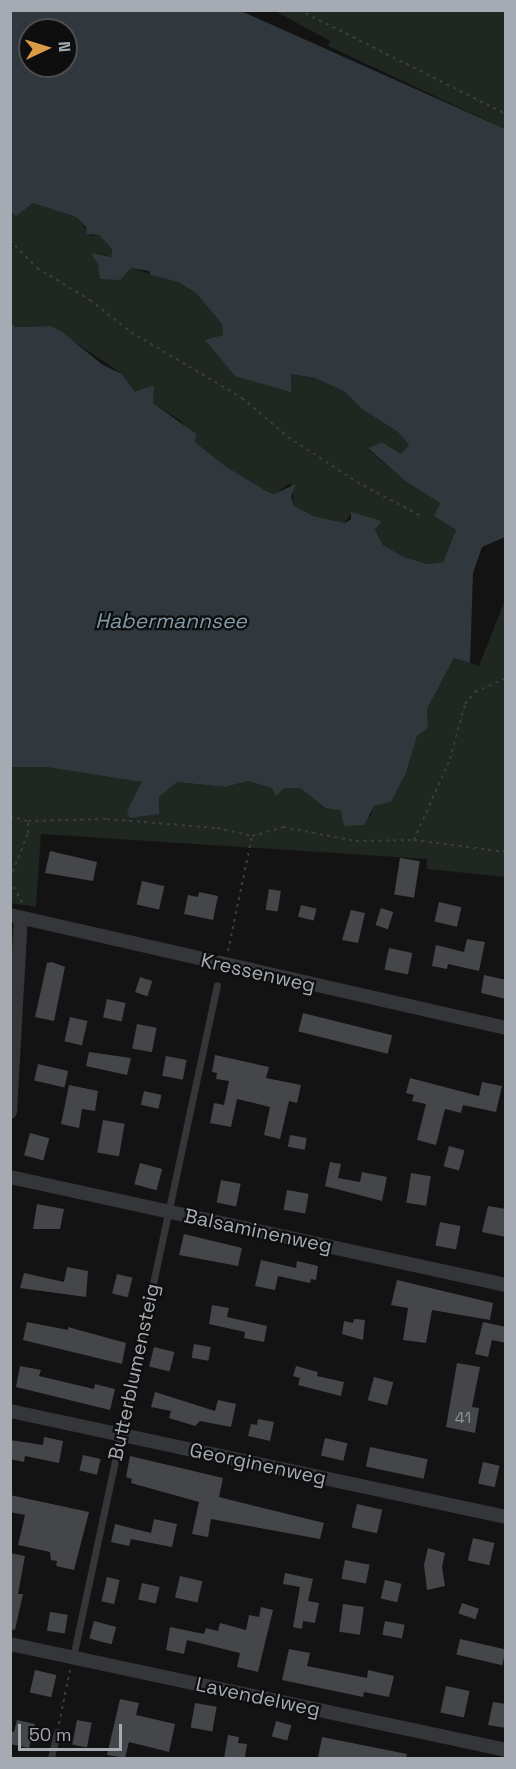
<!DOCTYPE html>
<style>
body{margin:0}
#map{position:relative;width:516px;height:1769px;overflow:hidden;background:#131314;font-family:"Space Grotesk",sans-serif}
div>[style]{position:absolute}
.green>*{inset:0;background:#202620}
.water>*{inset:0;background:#30383d}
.building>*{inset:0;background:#454649;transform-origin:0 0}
.path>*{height:2px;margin-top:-1px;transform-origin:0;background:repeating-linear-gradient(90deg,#3b3c40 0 3px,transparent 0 7.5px)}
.lane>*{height:7px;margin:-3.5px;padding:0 3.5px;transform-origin:3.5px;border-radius:3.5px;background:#353639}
.street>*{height:14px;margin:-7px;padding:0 7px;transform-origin:7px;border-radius:7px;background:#353639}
span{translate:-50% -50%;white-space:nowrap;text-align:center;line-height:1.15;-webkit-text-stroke:4.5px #0e0e0f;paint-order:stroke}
.number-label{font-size:16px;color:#8e9298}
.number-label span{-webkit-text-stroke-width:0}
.street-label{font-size:20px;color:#a6abb3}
.water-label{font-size:21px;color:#819aaa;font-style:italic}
.frame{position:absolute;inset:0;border:12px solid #a6abb3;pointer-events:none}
.north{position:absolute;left:18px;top:18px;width:60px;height:60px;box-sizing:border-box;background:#0e0e0f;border:2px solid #4b4d51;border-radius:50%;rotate:86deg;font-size:16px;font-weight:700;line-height:24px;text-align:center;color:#a6abb3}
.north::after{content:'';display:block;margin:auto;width:21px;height:27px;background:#db9c45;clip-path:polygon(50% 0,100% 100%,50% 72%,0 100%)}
.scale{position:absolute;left:18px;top:1724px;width:104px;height:27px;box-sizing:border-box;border:3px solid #a6abb3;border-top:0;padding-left:8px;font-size:18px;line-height:21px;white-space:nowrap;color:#a6abb3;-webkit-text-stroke:4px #0e0e0f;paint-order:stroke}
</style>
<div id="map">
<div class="green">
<div style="clip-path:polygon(275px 11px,505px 11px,505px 129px,328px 46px,330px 41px)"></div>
<div style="clip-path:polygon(33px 203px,76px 217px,92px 236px,99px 235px,112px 249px,111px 257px,98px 253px,131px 268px,178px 282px,196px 293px,222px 324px,223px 335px,206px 340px,291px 391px,291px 374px,315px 378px,345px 392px,362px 409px,398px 432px,409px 445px,401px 454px,382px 442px,368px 449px,405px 481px,440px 503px,434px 516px,456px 530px,443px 562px,428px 564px,404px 557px,383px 545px,375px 528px,382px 521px,351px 513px,345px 523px,313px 516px,294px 506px,291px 483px,274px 494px,268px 492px,225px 466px,195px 442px,181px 421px,153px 403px,152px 395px,135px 392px,122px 374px,51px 326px,15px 327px,10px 323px,10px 212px,16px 215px)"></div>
<div style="clip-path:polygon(505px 600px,505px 877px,427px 869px,427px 859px,41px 834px,36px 907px,11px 903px,10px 767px,46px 767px,143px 782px,131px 803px,158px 797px,177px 782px,225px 787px,248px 781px,272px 788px,300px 788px,324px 808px,370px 817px,374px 806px,391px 802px,406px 773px,417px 735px,428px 728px,427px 709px,454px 658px,479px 666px)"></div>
</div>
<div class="water">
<div style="clip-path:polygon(evenodd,11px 10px,241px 11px,505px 129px,505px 537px,482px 547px,473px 573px,470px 663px,454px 658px,427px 709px,428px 728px,417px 736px,406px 773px,391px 802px,374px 806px,364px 825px,344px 826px,341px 811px,325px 808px,300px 788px,284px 788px,276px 796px,272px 788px,248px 781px,225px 787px,177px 782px,159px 797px,159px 814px,130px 818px,127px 811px,142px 782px,46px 767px,11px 767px,11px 323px,15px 327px,51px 326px,62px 332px,103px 365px,122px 374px,135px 392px,154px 385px,153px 403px,196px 434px,195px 442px,225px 466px,268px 492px,274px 494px,296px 484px,291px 496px,294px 506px,313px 516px,345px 523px,351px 519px,351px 512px,382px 521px,375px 529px,383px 545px,404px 557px,428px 564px,443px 562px,456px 530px,434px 516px,440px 503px,405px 481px,368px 448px,382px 442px,401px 454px,409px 445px,398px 432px,362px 409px,345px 392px,315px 378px,291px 374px,291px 392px,235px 376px,205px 340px,223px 335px,222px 324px,196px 293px,178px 282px,151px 275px,149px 271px,131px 268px,120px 280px,100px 279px,98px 264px,91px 253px,111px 257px,112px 249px,99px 235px,87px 234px,86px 227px,76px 217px,33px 203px,16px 216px,11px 212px,11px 10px,30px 30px,66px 30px,66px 66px,30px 66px,30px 30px)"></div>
</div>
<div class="building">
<div style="clip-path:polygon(50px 851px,97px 862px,93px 881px,45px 873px)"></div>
<div style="left:400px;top:858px;width:20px;height:37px;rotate:9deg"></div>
<div style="left:142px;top:881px;width:23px;height:24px;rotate:13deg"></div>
<div style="left:269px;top:889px;width:12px;height:21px;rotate:9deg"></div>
<div style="clip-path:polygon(199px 892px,218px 896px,213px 920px,184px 914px,188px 895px,198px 897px)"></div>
<div style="left:439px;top:902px;width:23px;height:20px;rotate:13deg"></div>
<div style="left:301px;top:905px;width:16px;height:12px;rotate:14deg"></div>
<div style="left:381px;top:908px;width:13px;height:18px;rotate:18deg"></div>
<div style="clip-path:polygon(351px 910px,365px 913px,358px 943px,342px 940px)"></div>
<div style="clip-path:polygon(467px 939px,485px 942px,479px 971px,448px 964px,447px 969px,432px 966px,436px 945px,464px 952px)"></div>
<div style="left:389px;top:948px;width:24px;height:22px;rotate:12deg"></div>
<div style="clip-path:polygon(52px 962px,65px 967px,54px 1021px,35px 1017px,47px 963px)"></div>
<div style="clip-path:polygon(484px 975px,506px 980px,506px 999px,481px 993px)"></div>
<div style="left:140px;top:977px;width:13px;height:16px;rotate:18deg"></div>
<div style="left:107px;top:999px;width:19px;height:19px;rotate:12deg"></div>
<div style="left:303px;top:1013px;width:92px;height:19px;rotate:14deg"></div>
<div style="left:70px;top:1017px;width:18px;height:25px;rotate:13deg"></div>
<div style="left:137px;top:1024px;width:20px;height:25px;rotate:11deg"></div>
<div style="clip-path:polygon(89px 1052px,131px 1058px,127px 1075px,86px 1066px)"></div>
<div style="clip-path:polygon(215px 1055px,269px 1067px,266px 1078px,301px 1085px,297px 1103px,289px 1101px,280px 1139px,264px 1135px,270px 1107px,237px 1099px,231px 1127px,210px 1123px,214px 1103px,224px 1105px,229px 1081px,216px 1079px,217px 1073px,212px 1072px)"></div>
<div style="left:166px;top:1056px;width:21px;height:20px;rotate:11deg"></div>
<div style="left:38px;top:1064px;width:31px;height:17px;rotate:13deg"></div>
<div style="clip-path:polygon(410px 1078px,479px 1096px,482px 1082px,502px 1086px,496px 1112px,463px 1105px,461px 1113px,445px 1109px,436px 1145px,417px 1140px,426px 1104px,412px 1101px,414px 1095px,406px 1093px)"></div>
<div style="clip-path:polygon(69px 1085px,98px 1091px,95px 1111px,82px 1109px,79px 1128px,61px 1124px)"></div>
<div style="left:144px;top:1091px;width:18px;height:14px;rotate:13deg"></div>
<div style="left:103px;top:1120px;width:22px;height:33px;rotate:10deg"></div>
<div style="left:30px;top:1133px;width:20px;height:23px;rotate:15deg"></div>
<div style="left:290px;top:1135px;width:17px;height:12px;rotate:10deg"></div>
<div style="left:449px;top:1146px;width:16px;height:21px;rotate:15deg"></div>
<div style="clip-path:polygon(330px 1162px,341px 1164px,338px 1178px,360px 1182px,362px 1172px,387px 1177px,382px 1201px,325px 1186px)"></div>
<div style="left:140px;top:1163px;width:23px;height:22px;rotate:15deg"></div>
<div style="left:411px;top:1173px;width:20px;height:30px;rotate:9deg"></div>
<div style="left:221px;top:1180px;width:20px;height:23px;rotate:11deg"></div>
<div style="left:287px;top:1190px;width:22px;height:20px;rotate:10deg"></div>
<div style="clip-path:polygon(37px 1204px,64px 1209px,60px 1229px,33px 1229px)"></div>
<div style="clip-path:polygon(488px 1206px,506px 1209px,506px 1237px,482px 1232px)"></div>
<div style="left:440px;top:1222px;width:21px;height:24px;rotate:11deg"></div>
<div style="clip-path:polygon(184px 1234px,242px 1248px,238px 1266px,179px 1255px)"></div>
<div style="clip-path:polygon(261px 1260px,296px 1268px,297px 1261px,318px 1266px,316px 1280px,311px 1279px,310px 1283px,278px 1276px,275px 1290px,255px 1286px)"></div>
<div style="clip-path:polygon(67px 1267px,88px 1271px,86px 1297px,20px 1288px,24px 1273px,64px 1282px)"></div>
<div style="left:117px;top:1274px;width:16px;height:20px;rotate:14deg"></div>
<div style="clip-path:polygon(397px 1280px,493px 1303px,490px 1320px,432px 1310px,426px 1343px,403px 1340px,408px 1308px,391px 1305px)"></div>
<div style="clip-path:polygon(212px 1305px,229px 1308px,227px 1317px,267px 1326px,264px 1342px,244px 1338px,245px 1332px,209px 1324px)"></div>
<div style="clip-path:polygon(354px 1319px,365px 1320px,363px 1340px,342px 1334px,344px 1321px,353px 1323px)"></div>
<div style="clip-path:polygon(27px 1322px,68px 1330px,68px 1327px,126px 1343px,122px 1364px,23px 1340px)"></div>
<div style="clip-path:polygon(483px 1322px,506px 1327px,506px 1343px,492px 1340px,488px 1357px,475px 1354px)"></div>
<div style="left:194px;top:1344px;width:17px;height:14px;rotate:10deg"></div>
<div style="left:154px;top:1347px;width:21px;height:20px;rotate:14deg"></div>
<div style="clip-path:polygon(457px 1363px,480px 1367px,472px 1407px,479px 1408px,475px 1433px,446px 1427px)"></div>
<div style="clip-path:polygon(20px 1366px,41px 1370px,39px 1376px,94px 1389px,95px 1384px,115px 1389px,110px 1410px,16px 1387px)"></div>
<div style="clip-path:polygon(296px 1366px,318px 1372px,317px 1376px,344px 1382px,341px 1396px,298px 1385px,300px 1378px,293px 1376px)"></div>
<div style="left:374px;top:1377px;width:20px;height:24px;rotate:15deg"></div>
<div style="clip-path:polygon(155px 1392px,215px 1411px,218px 1400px,236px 1404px,231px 1427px,200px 1421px,195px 1426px,169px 1418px,171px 1411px,151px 1407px)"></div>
<div style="clip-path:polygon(258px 1419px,274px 1422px,270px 1441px,248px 1436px,251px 1424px,257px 1425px)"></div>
<div style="clip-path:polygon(44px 1437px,63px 1441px,59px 1463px,25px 1456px,24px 1462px,10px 1459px,10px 1440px,43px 1445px)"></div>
<div style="left:325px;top:1438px;width:23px;height:18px;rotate:13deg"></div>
<div style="left:370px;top:1447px;width:59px;height:20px;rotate:12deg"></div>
<div style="left:83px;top:1455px;width:18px;height:16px;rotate:13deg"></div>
<div style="clip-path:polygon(130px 1456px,223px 1478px,219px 1497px,324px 1523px,320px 1539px,211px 1519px,208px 1537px,192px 1534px,199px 1502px,131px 1483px,132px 1479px,126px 1477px)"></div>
<div style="left:483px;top:1462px;width:17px;height:22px;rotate:13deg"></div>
<div style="clip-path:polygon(10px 1495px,89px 1512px,74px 1570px,56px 1566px,57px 1561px,51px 1560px,50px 1552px,18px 1545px,25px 1515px,10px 1512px)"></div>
<div style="left:357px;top:1504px;width:26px;height:24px;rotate:13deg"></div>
<div style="clip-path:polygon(154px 1519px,177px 1524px,172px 1547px,131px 1539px,129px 1546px,111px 1542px,115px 1524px,151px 1533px)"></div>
<div style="left:473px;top:1538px;width:22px;height:23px;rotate:13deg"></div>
<div style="clip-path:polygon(428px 1548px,445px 1553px,442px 1567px,445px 1586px,427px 1590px,424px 1565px)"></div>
<div style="clip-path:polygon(10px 1553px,25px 1556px,18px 1594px,23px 1594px,15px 1630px,10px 1629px)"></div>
<div style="left:345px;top:1560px;width:25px;height:19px;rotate:11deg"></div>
<div style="clip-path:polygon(285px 1573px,313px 1579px,308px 1601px,319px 1603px,315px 1623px,303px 1621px,302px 1629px,293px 1627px,300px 1587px,283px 1584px)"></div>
<div style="left:180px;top:1576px;width:23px;height:22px;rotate:13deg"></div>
<div style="left:107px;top:1577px;width:13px;height:25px;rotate:13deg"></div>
<div style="left:385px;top:1580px;width:17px;height:19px;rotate:13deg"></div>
<div style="left:142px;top:1583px;width:18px;height:17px;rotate:13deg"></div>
<div style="left:462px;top:1603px;width:18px;height:11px;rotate:19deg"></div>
<div style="left:343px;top:1604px;width:21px;height:28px;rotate:8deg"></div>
<div style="clip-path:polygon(261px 1607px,273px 1610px,258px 1672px,237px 1667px,240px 1653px,187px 1640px,184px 1654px,166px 1650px,170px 1627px,204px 1634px,206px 1628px,218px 1631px,220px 1623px,246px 1630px,249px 1615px,259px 1617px)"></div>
<div style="left:50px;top:1612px;width:18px;height:19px;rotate:9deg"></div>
<div style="left:94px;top:1621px;width:23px;height:18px;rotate:15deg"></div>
<div style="left:385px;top:1621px;width:20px;height:14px;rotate:11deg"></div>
<div style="left:460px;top:1639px;width:47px;height:16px;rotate:13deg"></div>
<div style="clip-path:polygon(289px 1649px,310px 1653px,307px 1666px,367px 1678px,368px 1670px,394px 1676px,389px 1697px,364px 1692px,363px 1697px,282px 1680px)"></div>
<div style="left:35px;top:1670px;width:22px;height:23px;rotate:13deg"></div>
<div style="left:446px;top:1686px;width:24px;height:27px;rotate:12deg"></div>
<div style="clip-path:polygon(120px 1699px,139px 1703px,136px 1715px,175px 1724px,169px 1752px,129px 1742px,125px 1758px,107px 1755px)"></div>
<div style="clip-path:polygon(493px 1702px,506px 1704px,506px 1728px,488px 1725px)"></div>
<div style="left:195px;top:1703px;width:22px;height:25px;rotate:10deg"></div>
<div style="clip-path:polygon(17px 1720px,35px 1724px,29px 1748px,10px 1744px,10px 1731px,14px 1732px)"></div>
<div style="left:77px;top:1720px;width:15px;height:25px;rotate:11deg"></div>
<div style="left:276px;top:1721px;width:16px;height:16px;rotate:15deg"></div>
<div style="clip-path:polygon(228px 1735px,239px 1737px,238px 1743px,247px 1744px,245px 1757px,224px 1758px)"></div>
<div style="clip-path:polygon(322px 1737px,407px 1754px,406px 1758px,318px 1758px)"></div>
</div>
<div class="path">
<div style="left:299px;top:10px;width:232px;rotate:26.7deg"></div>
<div style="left:10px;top:240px;width:39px;rotate:46deg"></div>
<div style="left:37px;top:268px;width:62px;rotate:31.1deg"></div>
<div style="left:90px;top:300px;width:52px;rotate:38deg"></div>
<div style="left:131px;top:332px;width:129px;rotate:30.7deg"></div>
<div style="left:242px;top:398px;width:60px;rotate:40.3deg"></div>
<div style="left:288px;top:437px;width:82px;rotate:33.1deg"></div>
<div style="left:357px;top:482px;width:72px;rotate:28deg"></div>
<div style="left:10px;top:816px;width:19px;rotate:16deg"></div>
<div style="left:28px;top:821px;width:79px;rotate:-1.5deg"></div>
<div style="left:107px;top:819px;width:110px;rotate:4.7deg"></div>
<div style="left:217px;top:828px;width:36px;rotate:13deg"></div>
<div style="left:252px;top:836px;width:32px;rotate:-16deg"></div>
<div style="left:283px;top:827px;width:74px;rotate:10.9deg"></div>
<div style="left:356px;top:841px;width:58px;rotate:-1deg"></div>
<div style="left:414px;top:840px;width:93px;rotate:7.4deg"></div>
<div style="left:414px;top:840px;width:89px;rotate:-66deg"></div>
<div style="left:450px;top:759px;width:57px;rotate:-74.7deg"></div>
<div style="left:465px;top:704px;width:16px;rotate:-50deg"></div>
<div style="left:475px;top:692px;width:34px;rotate:-24deg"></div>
<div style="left:10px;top:879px;width:49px;rotate:-68.6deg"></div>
<div style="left:28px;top:833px;width:12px;rotate:-90deg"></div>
<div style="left:10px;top:880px;width:27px;rotate:62deg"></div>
<div style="left:228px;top:951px;width:117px;rotate:-78.2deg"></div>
<div style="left:59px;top:1724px;width:55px;rotate:-78.5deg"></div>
</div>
<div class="lane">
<div style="left:73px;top:1657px;width:687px;rotate:-77.91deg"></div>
<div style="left:51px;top:1758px;width:27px;rotate:-77deg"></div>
</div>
<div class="street">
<div style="left:10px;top:915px;width:509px;rotate:12.83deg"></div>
<div style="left:10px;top:1112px;width:194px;rotate:-86.8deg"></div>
<div style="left:10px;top:1177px;width:508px;rotate:12.28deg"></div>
<div style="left:10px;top:1411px;width:507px;rotate:12.06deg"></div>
<div style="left:10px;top:1644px;width:507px;rotate:12.06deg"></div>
</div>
<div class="number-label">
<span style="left:463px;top:1418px">41</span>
</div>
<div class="street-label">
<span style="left:258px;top:973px;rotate:13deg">Kressenweg</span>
<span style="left:258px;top:1231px;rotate:12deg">Balsaminenweg</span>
<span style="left:134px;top:1372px;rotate:-78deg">Butterblumensteig</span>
<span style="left:258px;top:1464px;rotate:12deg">Georginenweg</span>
<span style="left:258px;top:1697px;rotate:12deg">Lavendelweg</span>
</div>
<div class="water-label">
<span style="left:171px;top:621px">Habermannsee</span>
</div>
<div class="frame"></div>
<div class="north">N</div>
<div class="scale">50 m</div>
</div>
